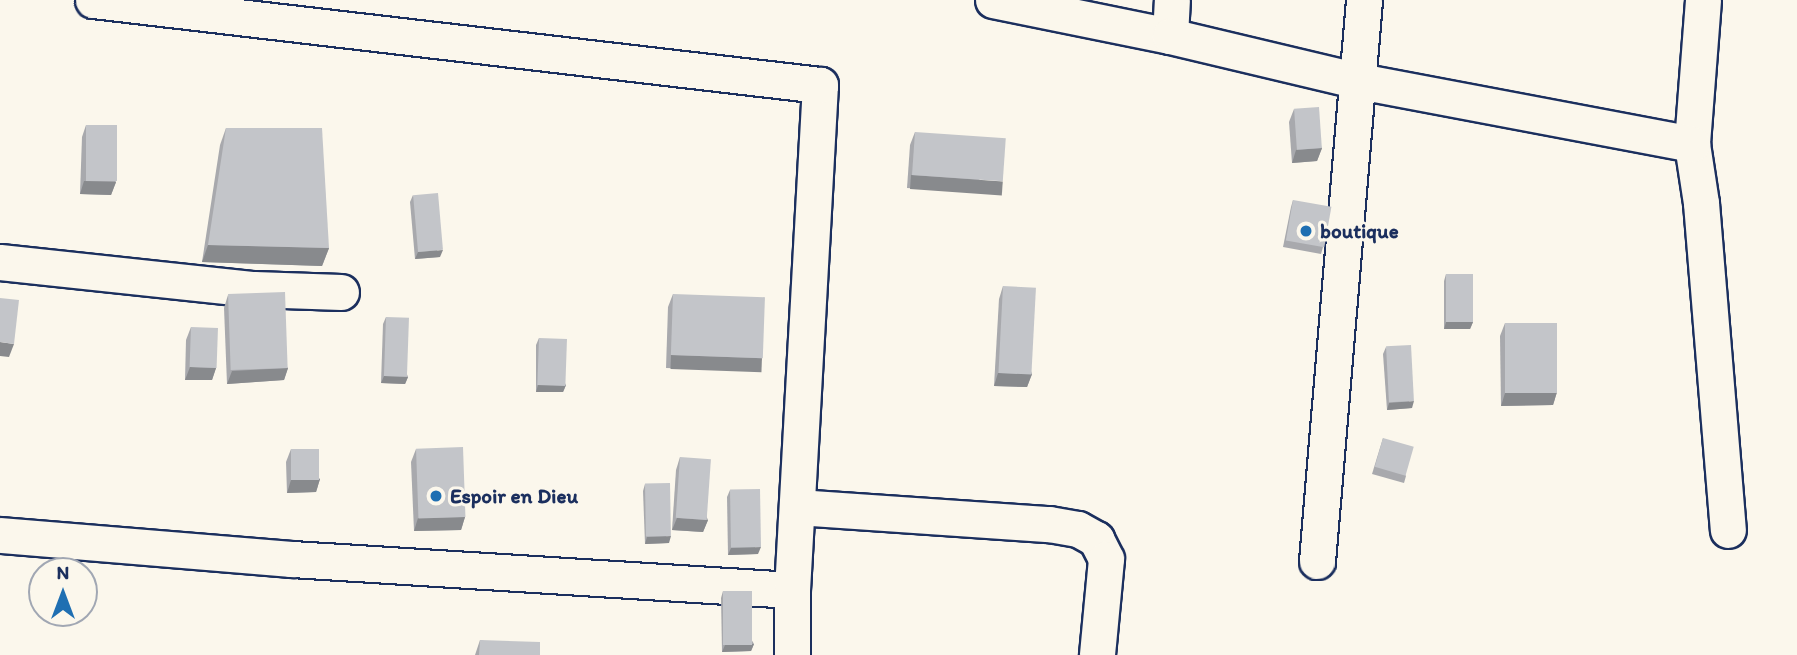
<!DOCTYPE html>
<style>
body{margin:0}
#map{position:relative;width:1797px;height:655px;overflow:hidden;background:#fbf7ec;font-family:Itim,sans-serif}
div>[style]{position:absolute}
.roads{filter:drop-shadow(2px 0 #1b2f5e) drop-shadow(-2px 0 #1b2f5e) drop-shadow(0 2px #1b2f5e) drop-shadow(0 -2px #1b2f5e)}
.minor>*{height:35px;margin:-17.5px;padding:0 17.5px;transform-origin:17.5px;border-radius:17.5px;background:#fbf7ec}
.wall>*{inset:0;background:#a8a9ad}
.shaded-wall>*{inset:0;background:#888a8d;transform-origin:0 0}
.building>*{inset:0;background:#c3c5c9;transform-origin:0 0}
.dots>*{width:19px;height:19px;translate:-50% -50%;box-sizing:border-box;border:4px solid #fbf7ec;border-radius:50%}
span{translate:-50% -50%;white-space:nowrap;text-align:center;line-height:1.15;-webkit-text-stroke:6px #fbf7ec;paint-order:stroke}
.poi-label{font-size:21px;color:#1b2f5e;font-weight:700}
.left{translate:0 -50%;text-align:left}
.north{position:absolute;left:28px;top:557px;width:70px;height:70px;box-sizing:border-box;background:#fbf7ec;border:2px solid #a1a7b3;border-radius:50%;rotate:0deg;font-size:19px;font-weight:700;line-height:28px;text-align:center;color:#1b2f5e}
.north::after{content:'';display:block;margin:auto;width:24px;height:32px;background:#1f6fb2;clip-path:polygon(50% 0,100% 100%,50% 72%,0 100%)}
</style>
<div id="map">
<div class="roads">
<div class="minor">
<div style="left:993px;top:0;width:181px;rotate:11.5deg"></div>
<div style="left:1170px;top:36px;width:36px;rotate:-87deg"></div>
<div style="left:1703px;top:0;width:144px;rotate:94.4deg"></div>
<div style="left:1692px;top:144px;width:60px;rotate:81.3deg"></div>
<div style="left:1701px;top:203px;width:328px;rotate:85.3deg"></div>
<div style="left:1170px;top:36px;width:194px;rotate:13.4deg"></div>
<div style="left:1359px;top:81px;width:339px;rotate:10.7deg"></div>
<div style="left:0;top:262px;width:255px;rotate:6.1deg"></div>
<div style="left:254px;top:289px;width:87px;rotate:2deg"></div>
<div style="left:797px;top:507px;width:253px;rotate:3.9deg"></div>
<div style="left:1049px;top:524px;width:29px;rotate:10deg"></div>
<div style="left:1078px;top:529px;width:21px;rotate:29deg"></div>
<div style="left:1096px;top:539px;width:22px;rotate:63deg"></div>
<div style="left:1106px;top:559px;width:96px;rotate:95.4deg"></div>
<div style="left:0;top:535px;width:293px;rotate:4.7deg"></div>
<div style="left:292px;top:559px;width:501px;rotate:3.55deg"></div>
<div style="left:792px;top:590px;width:506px;rotate:-86.83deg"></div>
<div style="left:820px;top:85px;width:732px;rotate:-173.33deg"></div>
<div style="left:1317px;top:561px;width:563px;rotate:-85.21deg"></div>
<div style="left:792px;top:655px;width:65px;rotate:-90deg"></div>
</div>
</div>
<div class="wall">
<div style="clip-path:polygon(1294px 109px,1322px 148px,1317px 161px,1292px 163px,1289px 122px)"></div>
<div style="clip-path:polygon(86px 125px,116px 182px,111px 195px,80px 194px,82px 137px)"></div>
<div style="clip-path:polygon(226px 128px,329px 248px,322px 266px,202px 262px,220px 145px)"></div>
<div style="clip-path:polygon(915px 132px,999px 194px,907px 188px,910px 145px)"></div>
<div style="clip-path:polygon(413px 195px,440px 257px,415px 259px,410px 202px)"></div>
<div style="clip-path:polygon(1293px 200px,1323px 247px,1321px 254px,1283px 247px,1291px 207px)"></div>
<div style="clip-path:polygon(1446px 274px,1473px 322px,1470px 329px,1444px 329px,1444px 281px)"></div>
<div style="clip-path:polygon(1003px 286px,1032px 374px,1027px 387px,994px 386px,999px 299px)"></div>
<div style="clip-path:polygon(673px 294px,762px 358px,758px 371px,666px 368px,668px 307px)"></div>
<div style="clip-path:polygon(228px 295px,288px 368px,284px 380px,227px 384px,224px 308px)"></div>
<div style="clip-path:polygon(386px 317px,408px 377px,405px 384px,381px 383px,383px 324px)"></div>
<div style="clip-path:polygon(1505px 323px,1557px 392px,1553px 405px,1501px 406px,1500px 336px)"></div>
<div style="clip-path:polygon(191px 327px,216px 368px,212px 380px,185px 380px,186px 340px)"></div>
<div style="clip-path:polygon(539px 338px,566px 385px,563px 392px,536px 392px,536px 345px)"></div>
<div style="clip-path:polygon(1386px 347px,1412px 408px,1387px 410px,1383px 354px)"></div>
<div style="clip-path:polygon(1383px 438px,1406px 476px,1404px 483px,1372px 474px)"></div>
<div style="clip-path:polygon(291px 449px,320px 479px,316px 492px,287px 493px,286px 462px)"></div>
<div style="clip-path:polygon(416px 449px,465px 517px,461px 530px,414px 531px,411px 462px)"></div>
<div style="clip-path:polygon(680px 457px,708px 520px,703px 532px,672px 530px,676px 470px)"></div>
<div style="clip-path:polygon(645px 484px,669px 543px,645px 544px,643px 491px)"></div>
<div style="clip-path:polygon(730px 490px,758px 554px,728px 555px,727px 497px)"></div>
<div style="clip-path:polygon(723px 591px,754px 644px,751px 651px,722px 652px,721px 598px)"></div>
<div style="clip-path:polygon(480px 640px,540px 655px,475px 655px)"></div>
</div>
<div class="shaded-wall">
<div style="clip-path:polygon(1322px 148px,1317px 161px,1292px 163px,1296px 150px)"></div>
<div style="left:911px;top:175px;width:92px;height:14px;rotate:4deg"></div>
<div style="clip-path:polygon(84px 181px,116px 182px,111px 195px,80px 194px)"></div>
<div style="clip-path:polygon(208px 245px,329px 248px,322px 266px,202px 262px)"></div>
<div style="clip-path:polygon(443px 250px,440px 257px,415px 259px,418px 252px)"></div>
<div style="clip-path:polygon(1446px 322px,1473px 322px,1470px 329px,1444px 329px)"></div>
<div style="clip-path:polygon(0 342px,14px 344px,9px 357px,0 356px)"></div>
<div style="left:671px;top:355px;width:91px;height:14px;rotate:2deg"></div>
<div style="clip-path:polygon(190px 367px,216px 368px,212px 380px,185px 380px)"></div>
<div style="clip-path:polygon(288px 368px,284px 380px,227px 384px,232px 371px)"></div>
<div style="clip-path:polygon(998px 373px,1032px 374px,1027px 387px,994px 386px)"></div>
<div style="clip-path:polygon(384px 376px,408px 377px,405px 384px,381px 383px)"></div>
<div style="clip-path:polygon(538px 385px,566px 385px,563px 392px,536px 392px)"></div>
<div style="clip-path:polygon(1557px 392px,1553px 405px,1501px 406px,1505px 393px)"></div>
<div style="clip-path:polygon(1414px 401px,1412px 408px,1387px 410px,1389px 403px)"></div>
<div style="clip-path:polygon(320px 479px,316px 492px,287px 493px,291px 480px)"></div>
<div style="clip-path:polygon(465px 517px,461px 530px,414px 531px,418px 518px)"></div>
<div style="clip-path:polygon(677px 518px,708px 520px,703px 532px,672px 530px)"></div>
<div style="clip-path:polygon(671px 536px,669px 543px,645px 544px,647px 537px)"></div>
<div style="clip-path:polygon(761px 547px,758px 554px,728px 555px,731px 548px)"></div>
<div style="clip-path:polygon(754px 644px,751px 651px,722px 652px,725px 645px)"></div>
</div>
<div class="building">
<div style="left:1319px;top:107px;width:41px;height:25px;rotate:86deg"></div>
<div style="left:86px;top:125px;width:31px;height:56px"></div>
<div style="clip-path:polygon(226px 128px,322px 128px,329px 248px,208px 245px)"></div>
<div style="left:915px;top:132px;width:91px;height:43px;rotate:4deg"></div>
<div style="left:438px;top:193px;width:57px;height:25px;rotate:85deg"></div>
<div style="left:1293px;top:200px;width:39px;height:41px;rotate:10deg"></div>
<div style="left:1446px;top:274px;width:27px;height:48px"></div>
<div style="left:1003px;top:286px;width:33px;height:87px;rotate:3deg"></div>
<div style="left:285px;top:292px;width:76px;height:57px;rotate:88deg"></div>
<div style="left:673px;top:294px;width:92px;height:61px;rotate:2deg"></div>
<div style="clip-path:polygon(0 298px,19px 300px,14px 344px,0 342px)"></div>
<div style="left:386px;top:317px;width:23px;height:59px;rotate:2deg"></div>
<div style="left:1505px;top:323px;width:52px;height:70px"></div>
<div style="left:191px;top:327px;width:27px;height:40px;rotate:2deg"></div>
<div style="left:539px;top:338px;width:28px;height:47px;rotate:2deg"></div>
<div style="left:1411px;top:345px;width:56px;height:25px;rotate:87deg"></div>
<div style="left:1383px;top:438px;width:32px;height:30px;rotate:16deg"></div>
<div style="left:463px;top:447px;width:70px;height:47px;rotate:88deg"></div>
<div style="left:291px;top:449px;width:28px;height:31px"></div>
<div style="left:680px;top:457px;width:31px;height:61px;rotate:4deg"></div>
<div style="left:670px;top:483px;width:53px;height:25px;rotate:89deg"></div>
<div style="left:760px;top:489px;width:58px;height:30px;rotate:89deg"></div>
<div style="left:723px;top:591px;width:29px;height:54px"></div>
<div style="clip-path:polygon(480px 640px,540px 642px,540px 655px,479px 655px)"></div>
</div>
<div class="dots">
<div style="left:1306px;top:231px;background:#1f6fb2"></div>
<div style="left:436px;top:496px;background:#1f6fb2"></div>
</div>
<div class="poi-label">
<span class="left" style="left:1320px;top:231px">boutique</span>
<span class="left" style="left:450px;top:496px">Espoir en Dieu</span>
</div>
<div class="north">N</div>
</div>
